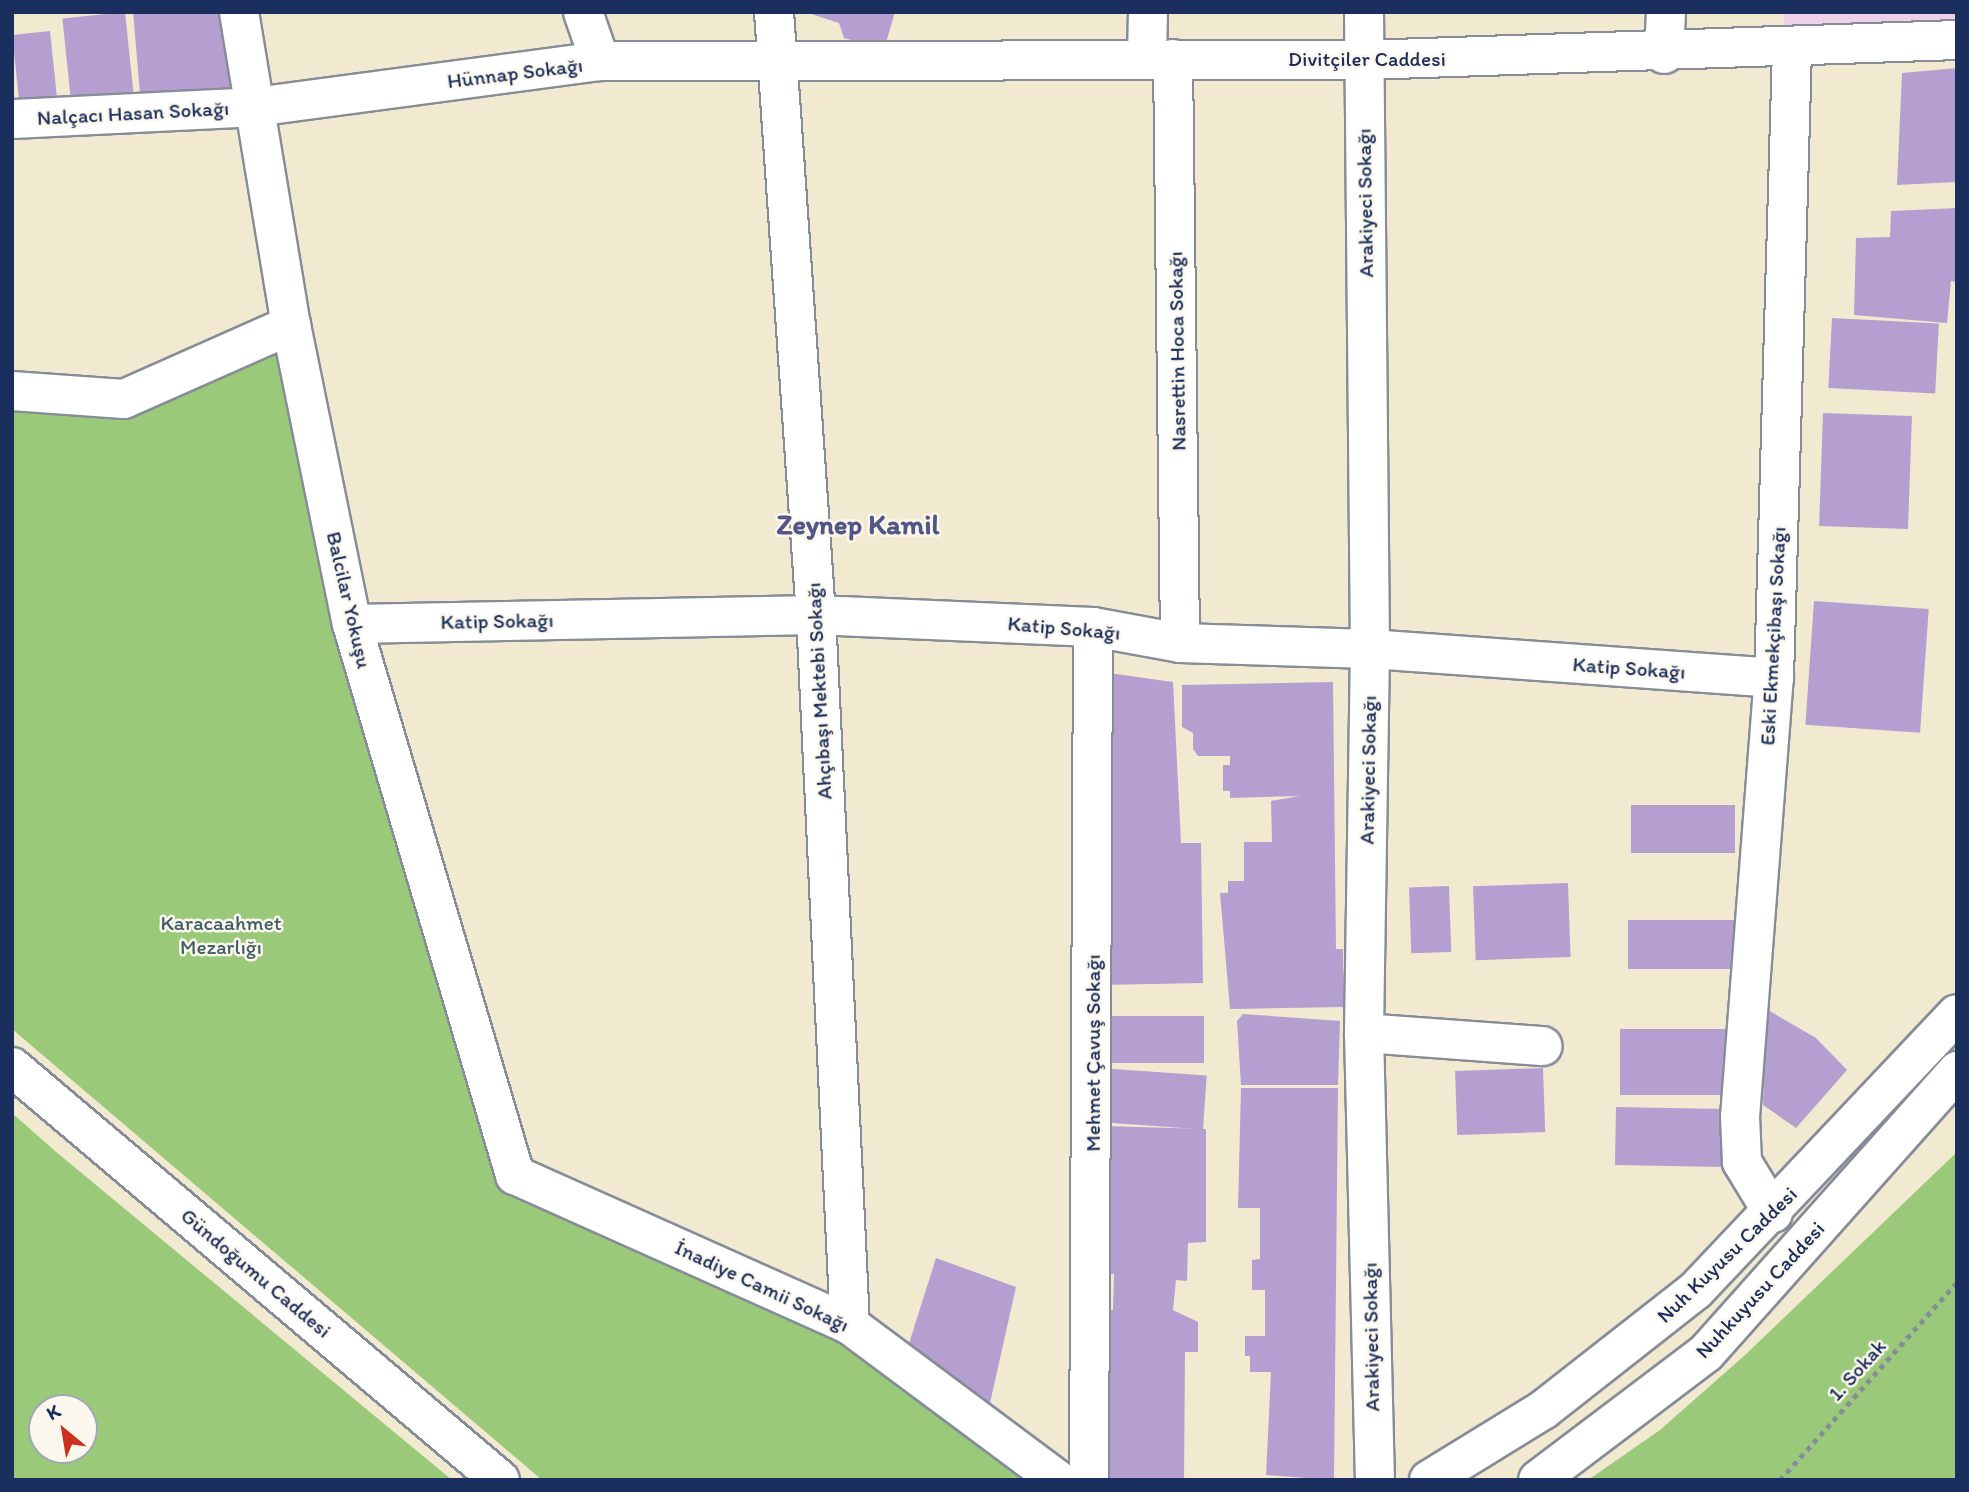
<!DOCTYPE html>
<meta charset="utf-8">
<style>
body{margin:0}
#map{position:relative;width:1969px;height:1492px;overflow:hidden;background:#f1ead1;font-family:Itim,sans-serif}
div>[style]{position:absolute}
.built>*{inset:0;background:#eed0e8}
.green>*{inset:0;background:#9aca79}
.building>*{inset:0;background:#b59fd1;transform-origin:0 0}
.path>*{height:4.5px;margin-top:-2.25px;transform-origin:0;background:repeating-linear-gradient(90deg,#868c98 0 5px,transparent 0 10px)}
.roads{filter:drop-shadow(2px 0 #868c98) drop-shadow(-2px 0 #868c98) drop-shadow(0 2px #868c98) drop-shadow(0 -2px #868c98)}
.street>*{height:38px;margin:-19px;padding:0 19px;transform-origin:19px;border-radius:19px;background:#fff}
.secondary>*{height:38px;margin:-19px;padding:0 19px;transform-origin:19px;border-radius:19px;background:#fff}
.primary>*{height:38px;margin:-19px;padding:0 19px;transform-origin:19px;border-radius:19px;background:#fff}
span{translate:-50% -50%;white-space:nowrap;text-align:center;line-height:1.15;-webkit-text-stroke:5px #fbf7ec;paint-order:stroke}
.street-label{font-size:21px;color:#1b2f5e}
.park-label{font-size:21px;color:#415e66}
.district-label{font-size:28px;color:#515686;font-weight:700}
.frame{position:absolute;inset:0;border:14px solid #1b2f5e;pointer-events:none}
.north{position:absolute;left:28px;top:1394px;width:70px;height:70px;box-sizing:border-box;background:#fbf7ec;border:2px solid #a1a7b3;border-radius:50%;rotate:330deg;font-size:19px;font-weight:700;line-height:28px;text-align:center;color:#1b2f5e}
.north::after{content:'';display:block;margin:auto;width:24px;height:32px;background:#c8321e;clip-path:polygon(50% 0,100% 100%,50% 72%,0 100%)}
</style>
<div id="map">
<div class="built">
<div style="clip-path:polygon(1784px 12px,1957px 12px,1957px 26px,1784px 36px)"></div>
</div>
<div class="green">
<div style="clip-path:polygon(292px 339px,508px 1177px,843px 1321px,1068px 1480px,542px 1480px,12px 1029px,12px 398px,121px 409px)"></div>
<div style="clip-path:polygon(evenodd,12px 1113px,55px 1151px,452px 1480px,12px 1480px,12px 1113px,42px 1408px,84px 1408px,84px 1450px,42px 1450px,42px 1408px)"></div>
<div style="clip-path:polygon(1957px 1152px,1957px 1480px,1588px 1480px,1660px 1430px,1745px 1355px)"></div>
</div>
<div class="building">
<div style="left:125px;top:12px;width:92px;height:63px;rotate:84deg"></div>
<div style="clip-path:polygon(133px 12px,218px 12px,232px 98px,141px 105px)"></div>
<div style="clip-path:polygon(805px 12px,895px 12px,884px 49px,844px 38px,839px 23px)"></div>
<div style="left:50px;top:31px;width:80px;height:38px;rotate:84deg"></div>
<div style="clip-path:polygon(1957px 68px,1957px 182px,1897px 185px,1902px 73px)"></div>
<div style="clip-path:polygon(1957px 208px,1956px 282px,1951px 281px,1947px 323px,1854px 315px,1856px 238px,1890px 237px,1891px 211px)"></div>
<div style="left:1832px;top:318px;width:107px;height:70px;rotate:3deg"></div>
<div style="left:1823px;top:413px;width:89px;height:113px;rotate:2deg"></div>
<div style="left:1814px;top:601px;width:115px;height:124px;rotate:4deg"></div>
<div style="clip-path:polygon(1094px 671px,1173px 682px,1181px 843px,1201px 843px,1203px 983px,1100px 985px)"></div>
<div style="clip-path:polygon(1333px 682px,1336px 949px,1343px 949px,1344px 1007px,1230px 1009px,1220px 893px,1228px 893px,1228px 881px,1244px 881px,1244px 842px,1272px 842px,1271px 801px,1300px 796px,1230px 798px,1230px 791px,1223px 791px,1223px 765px,1230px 765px,1230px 756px,1198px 756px,1193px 749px,1193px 733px,1182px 727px,1182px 685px)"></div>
<div style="left:1631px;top:805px;width:104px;height:48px"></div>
<div style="left:1568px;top:883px;width:74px;height:95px;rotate:88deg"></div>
<div style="left:1449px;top:886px;width:66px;height:40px;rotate:88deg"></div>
<div style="left:1738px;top:920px;width:49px;height:110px;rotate:90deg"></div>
<div style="clip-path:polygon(1766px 1009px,1816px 1038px,1847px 1070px,1796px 1128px,1763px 1105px)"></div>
<div style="clip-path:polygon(1243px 1014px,1340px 1021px,1338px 1085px,1241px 1085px,1237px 1021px)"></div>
<div style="left:1105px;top:1016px;width:99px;height:47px"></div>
<div style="left:1729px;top:1029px;width:66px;height:109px;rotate:90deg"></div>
<div style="left:1099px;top:1068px;width:108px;height:54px;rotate:4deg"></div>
<div style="left:1543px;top:1068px;width:64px;height:88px;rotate:88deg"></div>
<div style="clip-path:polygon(1241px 1088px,1338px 1088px,1334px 1480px,1266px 1475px,1271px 1372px,1250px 1372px,1250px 1356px,1245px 1356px,1245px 1336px,1265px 1336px,1265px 1290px,1252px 1290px,1252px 1260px,1260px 1259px,1260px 1208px,1238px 1208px)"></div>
<div style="left:1616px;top:1107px;width:108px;height:58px;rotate:1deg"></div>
<div style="clip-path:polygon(1104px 1126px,1206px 1129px,1206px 1242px,1188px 1243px,1187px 1281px,1176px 1280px,1173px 1310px,1198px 1322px,1198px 1352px,1185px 1352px,1184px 1480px,1104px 1480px,1110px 1430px,1104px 1430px,1106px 1310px,1113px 1310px,1114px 1274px,1109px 1274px)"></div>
<div style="clip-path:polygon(936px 1258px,1016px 1287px,990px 1403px,906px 1353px)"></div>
</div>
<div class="path">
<div style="left:1780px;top:1480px;width:266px;rotate:-48.2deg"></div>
</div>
<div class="roads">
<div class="street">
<div style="left:583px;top:12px;width:52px;rotate:70.9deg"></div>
<div style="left:774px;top:12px;width:604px;rotate:86.02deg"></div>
<div style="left:816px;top:615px;width:711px;rotate:87.26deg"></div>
<div style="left:1364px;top:12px;width:637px;rotate:89.46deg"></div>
<div style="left:1370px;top:649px;width:384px;rotate:90.9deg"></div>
<div style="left:1364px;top:1033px;width:447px;rotate:88.6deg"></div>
<div style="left:1664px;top:54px;width:42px;rotate:-87.3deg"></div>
<div style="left:1147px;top:58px;width:46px;rotate:-88.8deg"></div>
<div style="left:1173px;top:59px;width:584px;rotate:89.31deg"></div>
<div style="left:12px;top:119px;width:243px;rotate:-2.8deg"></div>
<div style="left:12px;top:391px;width:112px;rotate:4.1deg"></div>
<div style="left:124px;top:399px;width:183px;rotate:-23.9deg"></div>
<div style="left:352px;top:624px;width:464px;rotate:-1.1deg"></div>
<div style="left:816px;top:615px;width:277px;rotate:2.5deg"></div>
<div style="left:1093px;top:627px;width:88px;rotate:10.4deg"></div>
<div style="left:1180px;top:643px;width:190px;rotate:1.8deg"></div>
<div style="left:1370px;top:649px;width:405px;rotate:4.1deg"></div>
<div style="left:1364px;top:1033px;width:179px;rotate:4.2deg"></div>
<div style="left:1773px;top:1213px;width:60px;rotate:-121.3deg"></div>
<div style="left:1742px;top:1162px;width:45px;rotate:-92.5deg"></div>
<div style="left:1740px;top:1117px;width:440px;rotate:-85.6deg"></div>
<div style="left:1774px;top:678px;width:628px;rotate:-88.36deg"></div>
<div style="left:1089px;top:1480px;width:853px;rotate:-89.73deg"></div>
</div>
<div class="secondary">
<div style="left:239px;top:12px;width:317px;rotate:80.6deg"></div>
<div style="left:291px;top:325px;width:305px;rotate:78.5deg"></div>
<div style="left:352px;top:624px;width:575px;rotate:73.52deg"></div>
<div style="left:515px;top:1175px;width:367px;rotate:24.1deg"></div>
<div style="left:850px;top:1325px;width:259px;rotate:36.7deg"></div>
<div style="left:255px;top:107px;width:348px;rotate:-7.6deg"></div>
<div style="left:600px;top:61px;width:764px;rotate:-0.07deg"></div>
<div style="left:1364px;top:60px;width:593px;rotate:-1.93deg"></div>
<div style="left:12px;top:1067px;width:639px;rotate:40.24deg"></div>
</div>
<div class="primary">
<div style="left:1429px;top:1480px;width:134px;rotate:-31.6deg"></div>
<div style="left:1543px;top:1410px;width:193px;rotate:-38.1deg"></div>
<div style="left:1695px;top:1291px;width:381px;rotate:-46.6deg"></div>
<div style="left:1538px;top:1480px;width:211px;rotate:-37.1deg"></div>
<div style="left:1706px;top:1353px;width:378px;rotate:-48.3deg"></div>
</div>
</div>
<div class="street-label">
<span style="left:1367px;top:59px">Divitçiler Caddesi</span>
<span style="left:515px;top:73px;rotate:-7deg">Hünnap Sokağı</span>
<span style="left:133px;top:113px;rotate:-3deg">Nalçacı Hasan Sokağı</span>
<span style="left:1365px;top:203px;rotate:-91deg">Arakiyeci Sokağı</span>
<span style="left:1177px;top:351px;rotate:-91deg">Nasrettin Hoca Sokağı</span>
<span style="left:349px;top:600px;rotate:77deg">Balcilar Yokuşu</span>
<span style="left:497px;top:621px;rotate:-1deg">Katip Sokağı</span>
<span style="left:1064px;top:628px;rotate:5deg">Katip Sokağı</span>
<span style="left:1773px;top:636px;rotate:-87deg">Eski Ekmekçibaşı Sokağı</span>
<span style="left:1629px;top:668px;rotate:4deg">Katip Sokağı</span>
<span style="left:819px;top:691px;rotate:-93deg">Ahçıbaşı Mektebi Sokağı</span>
<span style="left:1368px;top:770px;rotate:-89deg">Arakiyeci Sokağı</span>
<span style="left:1093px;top:1053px;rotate:-90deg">Mehmet Çavuş Sokağı</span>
<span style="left:1727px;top:1255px;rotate:-44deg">Nuh Kuyusu Caddesi</span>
<span style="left:256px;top:1273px;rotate:40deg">Gündoğumu Caddesi</span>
<span style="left:762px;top:1286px;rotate:25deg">İnadiye Camii Sokağı</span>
<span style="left:1760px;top:1290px;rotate:-47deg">Nuhkuyusu Caddesi</span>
<span style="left:1371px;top:1337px;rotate:-91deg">Arakiyeci Sokağı</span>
<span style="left:1857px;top:1370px;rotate:-48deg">1. Sokak</span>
</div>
<div class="park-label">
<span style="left:221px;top:935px">Karacaahmet<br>Mezarlığı</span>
</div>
<div class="district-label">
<span style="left:858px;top:524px">Zeynep Kamil</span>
</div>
<div class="frame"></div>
<div class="north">K</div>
</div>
